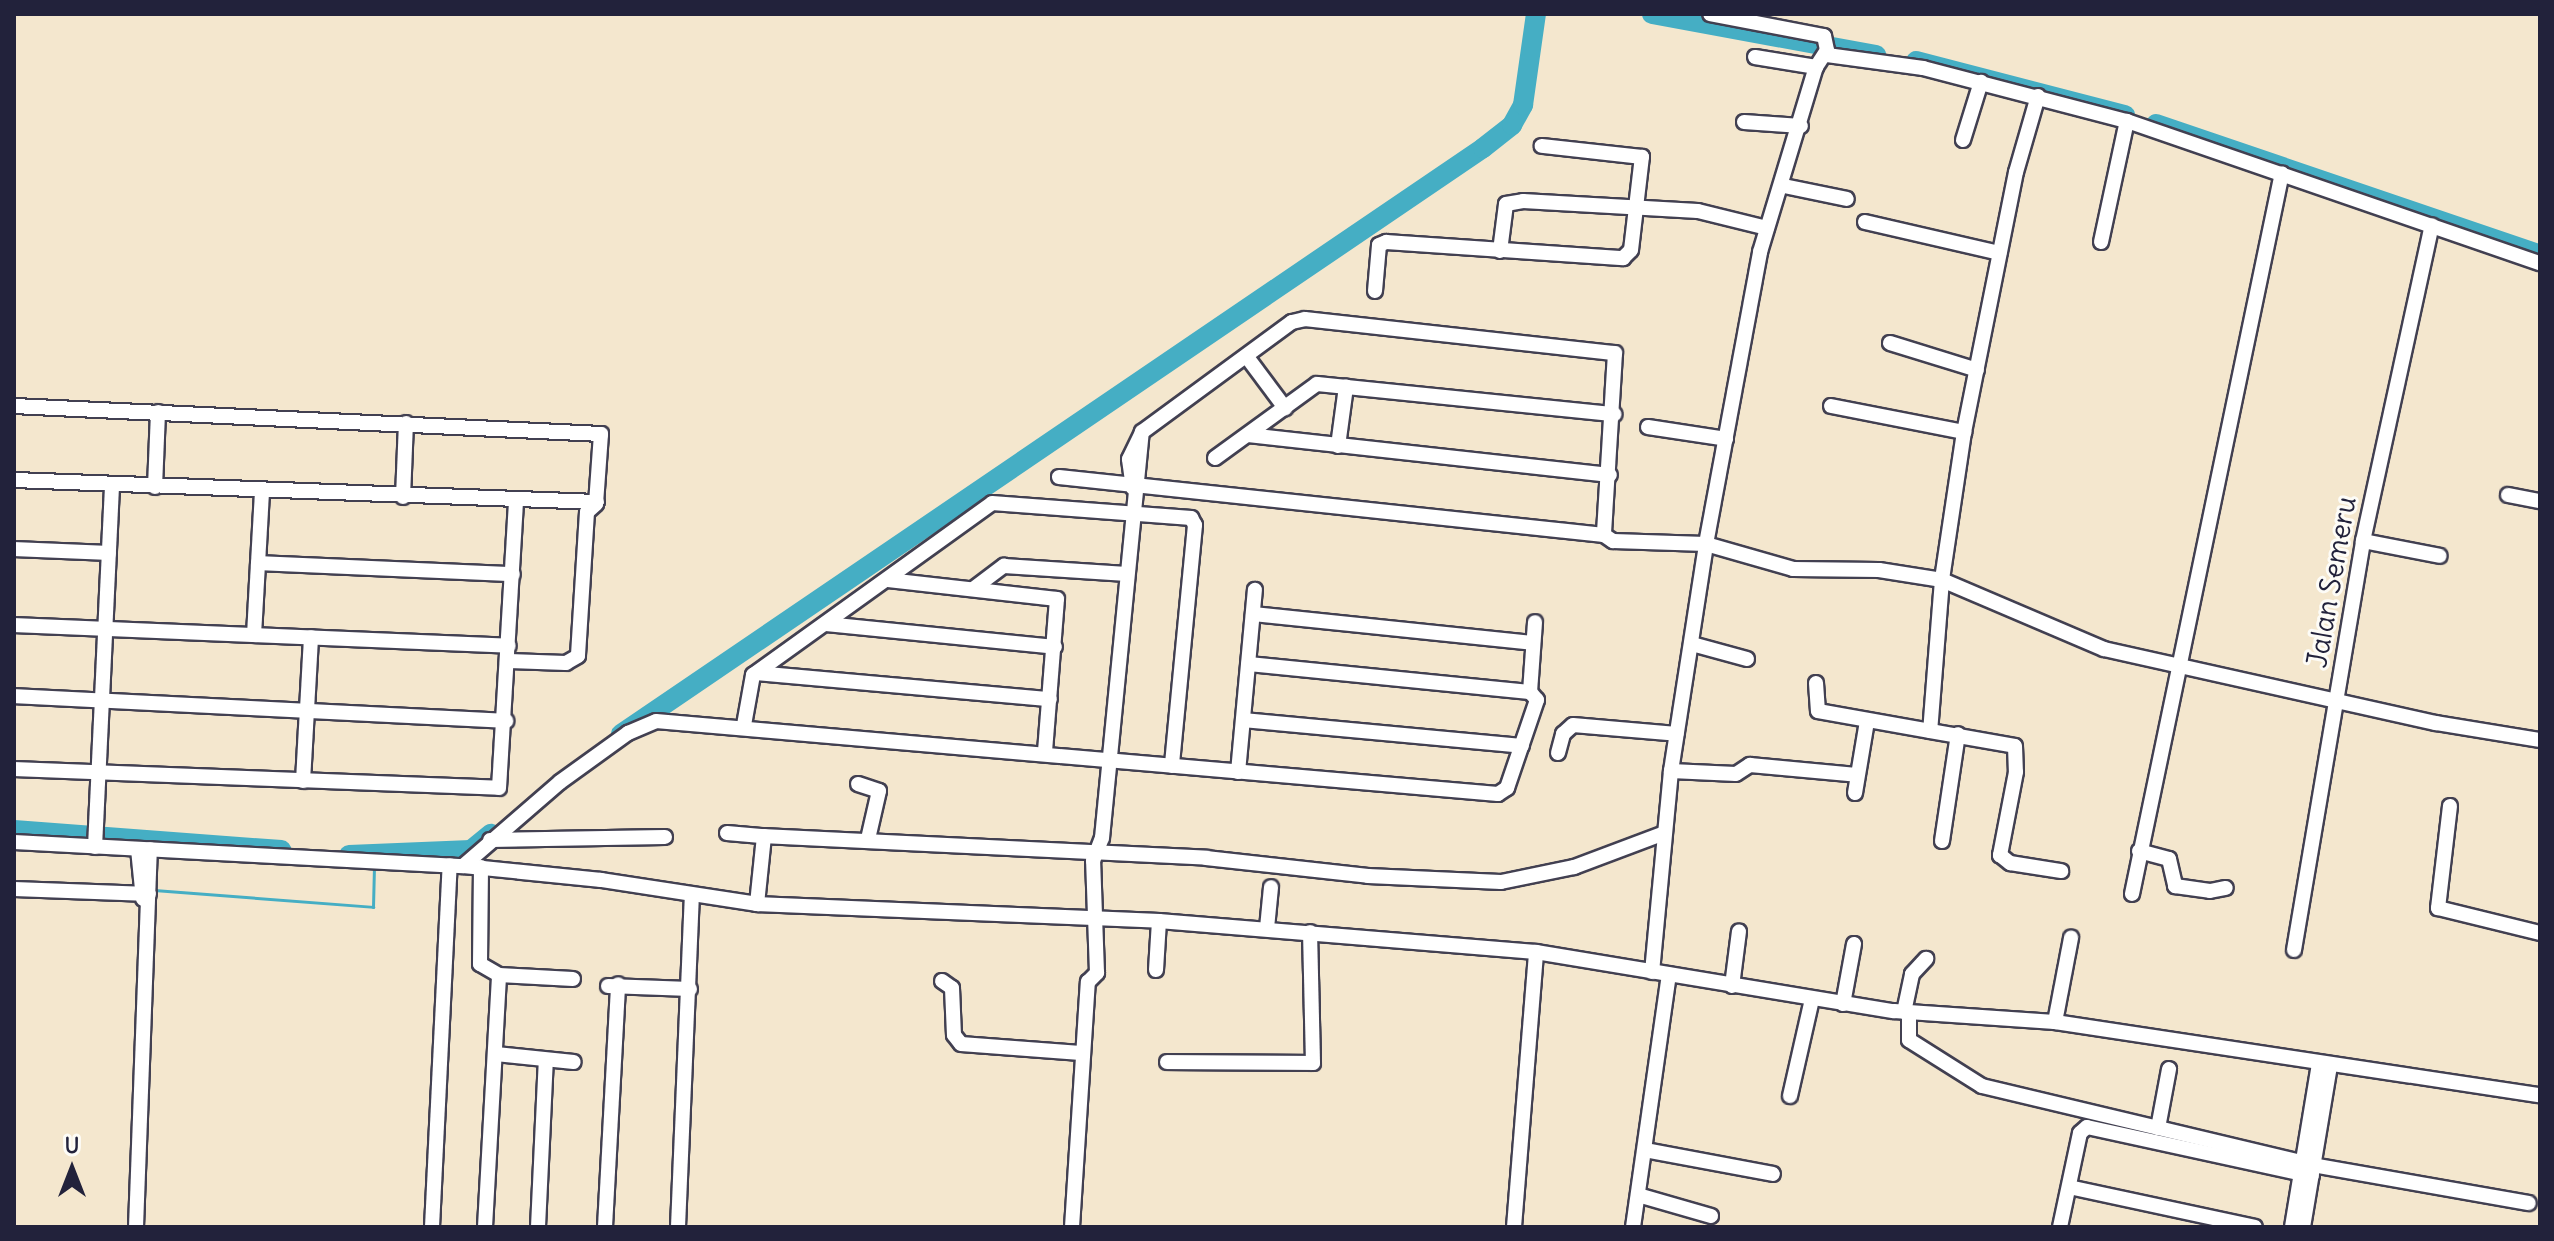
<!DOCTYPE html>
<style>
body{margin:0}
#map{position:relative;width:2554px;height:1241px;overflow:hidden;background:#f4e7ce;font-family:Delius,sans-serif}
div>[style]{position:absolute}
.stream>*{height:3px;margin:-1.5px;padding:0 1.5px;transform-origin:1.5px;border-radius:1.5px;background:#45aec4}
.river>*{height:20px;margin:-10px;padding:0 10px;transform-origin:10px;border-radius:10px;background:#45aec4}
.roads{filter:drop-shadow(2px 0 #424051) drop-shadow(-2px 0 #424051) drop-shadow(0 2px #424051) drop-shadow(0 -2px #424051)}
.minor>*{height:14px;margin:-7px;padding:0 7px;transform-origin:7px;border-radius:7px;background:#fff}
span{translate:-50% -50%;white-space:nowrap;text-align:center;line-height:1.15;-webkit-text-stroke:6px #fdfcf7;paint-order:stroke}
.street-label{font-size:28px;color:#22223b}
.frame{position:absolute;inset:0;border:16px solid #22223b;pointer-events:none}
.north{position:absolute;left:32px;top:1129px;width:80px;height:80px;-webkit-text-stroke:6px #fdfcf7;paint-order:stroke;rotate:0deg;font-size:22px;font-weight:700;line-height:32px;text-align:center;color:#22223b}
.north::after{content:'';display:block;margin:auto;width:28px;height:36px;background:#22223b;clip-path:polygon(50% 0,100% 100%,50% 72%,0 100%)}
</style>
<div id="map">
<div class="stream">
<div style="left:154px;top:890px;width:220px;rotate:4.4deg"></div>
<div style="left:373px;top:907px;width:41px;rotate:-88.6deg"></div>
</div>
<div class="river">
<div style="left:1652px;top:14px;width:228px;rotate:10.4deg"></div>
<div style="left:1916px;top:61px;width:216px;rotate:14.5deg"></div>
<div style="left:2156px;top:124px;width:406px;rotate:18.8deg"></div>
<div style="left:621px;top:734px;width:1042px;rotate:-34.21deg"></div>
<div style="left:1483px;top:148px;width:37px;rotate:-38deg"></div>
<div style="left:1512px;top:125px;width:23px;rotate:-61deg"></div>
<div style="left:1523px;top:105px;width:92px;rotate:-81.9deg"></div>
<div style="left:14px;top:830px;width:268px;rotate:4.3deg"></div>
<div style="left:349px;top:855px;width:122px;rotate:-2.3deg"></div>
<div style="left:471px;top:850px;width:26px;rotate:-39deg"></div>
</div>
<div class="roads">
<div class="minor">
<div style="left:1827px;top:55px;width:97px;rotate:7.7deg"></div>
<div style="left:1923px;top:68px;width:211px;rotate:14.6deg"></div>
<div style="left:2127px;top:121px;width:437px;rotate:19deg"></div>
<div style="left:1755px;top:57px;width:62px;rotate:9.3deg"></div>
<div style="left:2038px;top:96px;width:79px;rotate:106.1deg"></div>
<div style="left:2016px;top:172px;width:265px;rotate:101.3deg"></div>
<div style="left:1964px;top:432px;width:150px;rotate:98.5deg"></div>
<div style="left:1942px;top:580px;width:151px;rotate:94.5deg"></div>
<div style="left:1930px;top:731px;width:86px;rotate:10deg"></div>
<div style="left:2015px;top:746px;width:26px;rotate:88deg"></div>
<div style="left:2016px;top:772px;width:85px;rotate:100.9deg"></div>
<div style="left:2000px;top:855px;width:13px;rotate:39deg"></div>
<div style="left:2010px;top:863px;width:52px;rotate:8.9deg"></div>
<div style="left:1744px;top:122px;width:57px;rotate:4deg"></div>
<div style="left:1963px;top:140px;width:61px;rotate:-72.8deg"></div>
<div style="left:1784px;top:186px;width:64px;rotate:11.7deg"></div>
<div style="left:1865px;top:222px;width:138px;rotate:13deg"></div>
<div style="left:2101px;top:242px;width:124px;rotate:-77.9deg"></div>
<div style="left:1500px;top:251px;width:47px;rotate:-82.7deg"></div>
<div style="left:1506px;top:204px;width:17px;rotate:-10deg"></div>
<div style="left:1523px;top:201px;width:175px;rotate:3.3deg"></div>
<div style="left:1698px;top:211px;width:71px;rotate:13.8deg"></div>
<div style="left:1375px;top:291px;width:46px;rotate:-85deg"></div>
<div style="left:1379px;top:245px;width:8px;rotate:-23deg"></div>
<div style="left:1386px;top:242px;width:238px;rotate:3.9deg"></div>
<div style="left:1623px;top:258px;width:11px;rotate:-45deg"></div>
<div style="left:1631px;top:250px;width:94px;rotate:-83.3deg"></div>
<div style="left:1642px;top:157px;width:101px;rotate:-173.7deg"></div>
<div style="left:1890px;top:343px;width:91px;rotate:17.2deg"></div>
<div style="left:1247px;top:357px;width:64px;rotate:53.3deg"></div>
<div style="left:14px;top:406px;width:588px;rotate:2.73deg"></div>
<div style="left:601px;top:434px;width:70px;rotate:94.1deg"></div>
<div style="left:596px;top:504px;width:12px;rotate:138deg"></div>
<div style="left:587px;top:512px;width:144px;rotate:93.6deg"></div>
<div style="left:578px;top:656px;width:14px;rotate:150deg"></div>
<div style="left:566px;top:663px;width:57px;rotate:-178deg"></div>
<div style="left:1831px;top:406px;width:136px;rotate:11.1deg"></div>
<div style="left:1648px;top:427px;width:79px;rotate:8.7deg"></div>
<div style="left:1248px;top:435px;width:364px;rotate:6.3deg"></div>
<div style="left:1338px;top:446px;width:60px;rotate:-82.3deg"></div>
<div style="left:1215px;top:458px;width:126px;rotate:-36deg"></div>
<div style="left:1317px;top:384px;width:299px;rotate:5.8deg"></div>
<div style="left:1059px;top:477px;width:548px;rotate:6.07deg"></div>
<div style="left:1604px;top:535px;width:11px;rotate:34deg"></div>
<div style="left:1613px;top:541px;width:93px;rotate:1.8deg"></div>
<div style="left:1706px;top:544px;width:91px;rotate:16deg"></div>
<div style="left:1793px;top:569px;width:86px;rotate:0.7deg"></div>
<div style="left:1879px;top:570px;width:64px;rotate:9deg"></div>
<div style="left:1942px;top:580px;width:176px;rotate:23.1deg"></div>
<div style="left:2104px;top:649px;width:340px;rotate:12.6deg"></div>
<div style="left:2436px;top:723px;width:105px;rotate:9.3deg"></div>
<div style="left:14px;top:480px;width:583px;rotate:2.16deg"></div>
<div style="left:155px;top:487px;width:75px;rotate:-87.7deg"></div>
<div style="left:1133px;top:488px;width:29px;rotate:-98deg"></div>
<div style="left:1129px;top:459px;width:30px;rotate:-64deg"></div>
<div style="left:1142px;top:432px;width:186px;rotate:-36.3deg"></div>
<div style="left:1292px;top:322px;width:13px;rotate:-13deg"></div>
<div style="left:1305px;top:319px;width:312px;rotate:6.3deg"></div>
<div style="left:1615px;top:353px;width:182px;rotate:93.5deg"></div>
<div style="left:2508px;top:495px;width:33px;rotate:11deg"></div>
<div style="left:403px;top:497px;width:74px;rotate:-87.7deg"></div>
<div style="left:2363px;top:541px;width:78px;rotate:11deg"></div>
<div style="left:14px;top:549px;width:95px;rotate:2.4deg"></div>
<div style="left:258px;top:563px;width:255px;rotate:2.5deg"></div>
<div style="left:888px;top:580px;width:170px;rotate:6.4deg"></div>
<div style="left:1057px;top:599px;width:152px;rotate:94.5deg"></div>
<div style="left:973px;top:589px;width:39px;rotate:-37deg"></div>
<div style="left:1004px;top:566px;width:123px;rotate:3.7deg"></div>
<div style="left:1253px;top:614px;width:281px;rotate:5.9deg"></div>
<div style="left:826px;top:624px;width:230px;rotate:5.7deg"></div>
<div style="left:14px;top:625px;width:495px;rotate:2.4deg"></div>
<div style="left:254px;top:635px;width:144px;rotate:-86.8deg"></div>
<div style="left:1692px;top:644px;width:57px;rotate:15.3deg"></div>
<div style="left:756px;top:673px;width:295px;rotate:5.1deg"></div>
<div style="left:1816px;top:683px;width:28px;rotate:86deg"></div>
<div style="left:1818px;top:711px;width:114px;rotate:10.1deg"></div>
<div style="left:1530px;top:692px;width:70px;rotate:-85.9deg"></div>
<div style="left:14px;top:696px;width:493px;rotate:2.9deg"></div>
<div style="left:1243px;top:720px;width:280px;rotate:5.3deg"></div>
<div style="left:744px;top:725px;width:51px;rotate:-79.8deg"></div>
<div style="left:753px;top:675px;width:294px;rotate:-35.7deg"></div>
<div style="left:992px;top:503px;width:200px;rotate:4.3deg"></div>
<div style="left:1191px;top:518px;width:8px;rotate:60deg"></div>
<div style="left:1195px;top:525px;width:242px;rotate:95.5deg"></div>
<div style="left:1558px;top:753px;width:20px;rotate:-75deg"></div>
<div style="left:1563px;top:734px;width:13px;rotate:-42deg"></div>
<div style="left:1573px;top:725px;width:104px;rotate:4.9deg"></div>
<div style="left:14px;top:769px;width:485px;rotate:2.2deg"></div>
<div style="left:499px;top:788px;width:287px;rotate:-86.6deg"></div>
<div style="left:1671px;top:771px;width:65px;rotate:2.6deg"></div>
<div style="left:1736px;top:774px;width:17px;rotate:-33deg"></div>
<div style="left:1750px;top:765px;width:107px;rotate:5.3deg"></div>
<div style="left:1238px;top:772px;width:183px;rotate:-84.7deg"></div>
<div style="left:303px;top:781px;width:144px;rotate:-86.8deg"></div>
<div style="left:858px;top:784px;width:22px;rotate:18deg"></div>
<div style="left:879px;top:791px;width:49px;rotate:102.9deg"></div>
<div style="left:1855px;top:793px;width:73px;rotate:-80.5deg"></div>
<div style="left:2450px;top:806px;width:103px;rotate:96.7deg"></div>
<div style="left:2438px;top:908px;width:105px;rotate:13.8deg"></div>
<div style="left:727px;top:833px;width:37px;rotate:5deg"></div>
<div style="left:490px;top:840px;width:175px;rotate:-1deg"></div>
<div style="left:1942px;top:841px;width:108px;rotate:-81.5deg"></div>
<div style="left:14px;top:842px;width:450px;rotate:3.1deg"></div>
<div style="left:463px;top:866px;width:139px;rotate:5.8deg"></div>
<div style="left:601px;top:880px;width:158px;rotate:8.7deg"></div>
<div style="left:757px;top:904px;width:402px;rotate:2.4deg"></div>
<div style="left:1159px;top:921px;width:378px;rotate:4.7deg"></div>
<div style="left:1536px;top:952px;width:363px;rotate:9.4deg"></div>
<div style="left:1894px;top:1011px;width:161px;rotate:3.9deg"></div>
<div style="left:2055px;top:1022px;width:490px;rotate:8.6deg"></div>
<div style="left:95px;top:847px;width:362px;rotate:-87.3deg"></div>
<div style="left:138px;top:849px;width:50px;rotate:84.3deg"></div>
<div style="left:2139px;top:851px;width:31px;rotate:15deg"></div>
<div style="left:2169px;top:859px;width:28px;rotate:77deg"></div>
<div style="left:2175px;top:886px;width:35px;rotate:8deg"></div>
<div style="left:2210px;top:891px;width:16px;rotate:-11deg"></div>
<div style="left:463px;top:866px;width:128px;rotate:-40.9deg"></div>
<div style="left:560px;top:782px;width:84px;rotate:-35.8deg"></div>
<div style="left:628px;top:733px;width:30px;rotate:-23deg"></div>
<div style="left:656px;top:721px;width:845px;rotate:4.96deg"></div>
<div style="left:1498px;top:794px;width:11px;rotate:-34deg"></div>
<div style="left:1507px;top:788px;width:93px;rotate:-71.2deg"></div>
<div style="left:1537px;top:700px;width:11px;rotate:-131deg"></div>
<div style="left:1530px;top:692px;width:283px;rotate:-174.3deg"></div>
<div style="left:481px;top:867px;width:97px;rotate:90.6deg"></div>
<div style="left:480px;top:964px;width:22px;rotate:30deg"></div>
<div style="left:499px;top:975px;width:74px;rotate:3.1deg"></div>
<div style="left:14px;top:889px;width:135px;rotate:2.1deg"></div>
<div style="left:2132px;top:894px;width:736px;rotate:-78.25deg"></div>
<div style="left:757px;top:904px;width:68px;rotate:-84.1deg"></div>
<div style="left:764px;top:836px;width:443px;rotate:2.8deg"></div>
<div style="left:1206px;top:858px;width:163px;rotate:6.3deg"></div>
<div style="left:1368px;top:876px;width:133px;rotate:2.6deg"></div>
<div style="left:1501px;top:882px;width:75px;rotate:-11.6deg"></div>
<div style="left:1574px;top:867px;width:94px;rotate:-20.6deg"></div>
<div style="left:1267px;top:928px;width:41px;rotate:-84.4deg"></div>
<div style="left:2294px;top:950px;width:415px;rotate:-80.4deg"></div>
<div style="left:2363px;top:541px;width:323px;rotate:-77.7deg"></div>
<div style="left:1156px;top:970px;width:49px;rotate:-86.5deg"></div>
<div style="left:1652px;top:972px;width:202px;rotate:-84.6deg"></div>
<div style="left:1671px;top:771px;width:230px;rotate:-81.2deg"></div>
<div style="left:1706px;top:544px;width:297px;rotate:-79.5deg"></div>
<div style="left:1760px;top:252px;width:193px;rotate:-73.2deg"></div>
<div style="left:1816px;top:67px;width:20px;rotate:-57deg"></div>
<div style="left:1827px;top:50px;width:14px;rotate:-102deg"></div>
<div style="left:1824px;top:36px;width:116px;rotate:-169.1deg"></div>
<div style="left:942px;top:981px;width:12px;rotate:35deg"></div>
<div style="left:952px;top:988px;width:47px;rotate:87.6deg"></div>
<div style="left:954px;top:1035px;width:11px;rotate:52deg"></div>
<div style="left:961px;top:1044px;width:120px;rotate:4.3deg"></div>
<div style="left:608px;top:986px;width:82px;rotate:2.1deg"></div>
<div style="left:1732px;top:986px;width:55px;rotate:-82.7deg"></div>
<div style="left:1843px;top:1004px;width:61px;rotate:-79.6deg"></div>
<div style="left:1904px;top:1012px;width:39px;rotate:-78deg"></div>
<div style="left:1912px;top:974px;width:21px;rotate:-47deg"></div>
<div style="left:1909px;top:1012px;width:28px;rotate:90deg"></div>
<div style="left:1909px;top:1040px;width:86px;rotate:32.2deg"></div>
<div style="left:1982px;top:1086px;width:340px;rotate:13.4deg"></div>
<div style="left:2313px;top:1165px;width:219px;rotate:10deg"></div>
<div style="left:2055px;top:1022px;width:86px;rotate:-79.2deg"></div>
<div style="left:496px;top:1054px;width:78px;rotate:5.9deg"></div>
<div style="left:1167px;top:1062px;width:146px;rotate:0.4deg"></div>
<div style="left:1313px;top:1063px;width:131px;rotate:-91.3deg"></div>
<div style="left:1790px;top:1096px;width:99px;rotate:-77.2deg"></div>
<div style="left:2158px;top:1128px;width:60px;rotate:-79.4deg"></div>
<div style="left:1645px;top:1150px;width:130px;rotate:10.6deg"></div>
<div style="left:2069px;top:1187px;width:190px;rotate:12.1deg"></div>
<div style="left:1638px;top:1195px;width:76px;rotate:16deg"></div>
<div style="left:136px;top:1227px;width:378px;rotate:-87.9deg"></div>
<div style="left:432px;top:1227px;width:362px;rotate:-87.2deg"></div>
<div style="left:485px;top:1227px;width:252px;rotate:-86.8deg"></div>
<div style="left:538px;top:1227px;width:167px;rotate:-87.3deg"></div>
<div style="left:605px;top:1227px;width:243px;rotate:-86.9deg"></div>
<div style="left:678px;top:1227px;width:332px;rotate:-87.6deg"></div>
<div style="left:1072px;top:1227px;width:246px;rotate:-86.3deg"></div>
<div style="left:1088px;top:982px;width:13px;rotate:-45deg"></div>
<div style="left:1097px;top:973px;width:112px;rotate:-92deg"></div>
<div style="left:1093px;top:861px;width:25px;rotate:-69deg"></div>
<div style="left:1102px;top:838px;width:408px;rotate:-84.4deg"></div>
<div style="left:1514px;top:1227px;width:276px;rotate:-85.4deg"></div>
<div style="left:1633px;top:1227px;width:255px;rotate:-81.9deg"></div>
<div style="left:2060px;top:1227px;width:96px;rotate:-78deg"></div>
<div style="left:2080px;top:1133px;width:9px;rotate:-41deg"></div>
<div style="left:2087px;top:1127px;width:230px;rotate:12.3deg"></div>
<div style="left:2292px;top:1227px;width:165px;rotate:-80.6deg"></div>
<div style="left:2303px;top:1227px;width:163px;rotate:-80.5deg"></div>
</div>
</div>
<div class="street-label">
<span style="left:2331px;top:582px;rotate:-80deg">Jalan Semeru</span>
</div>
<div class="frame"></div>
<div class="north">U</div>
</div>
